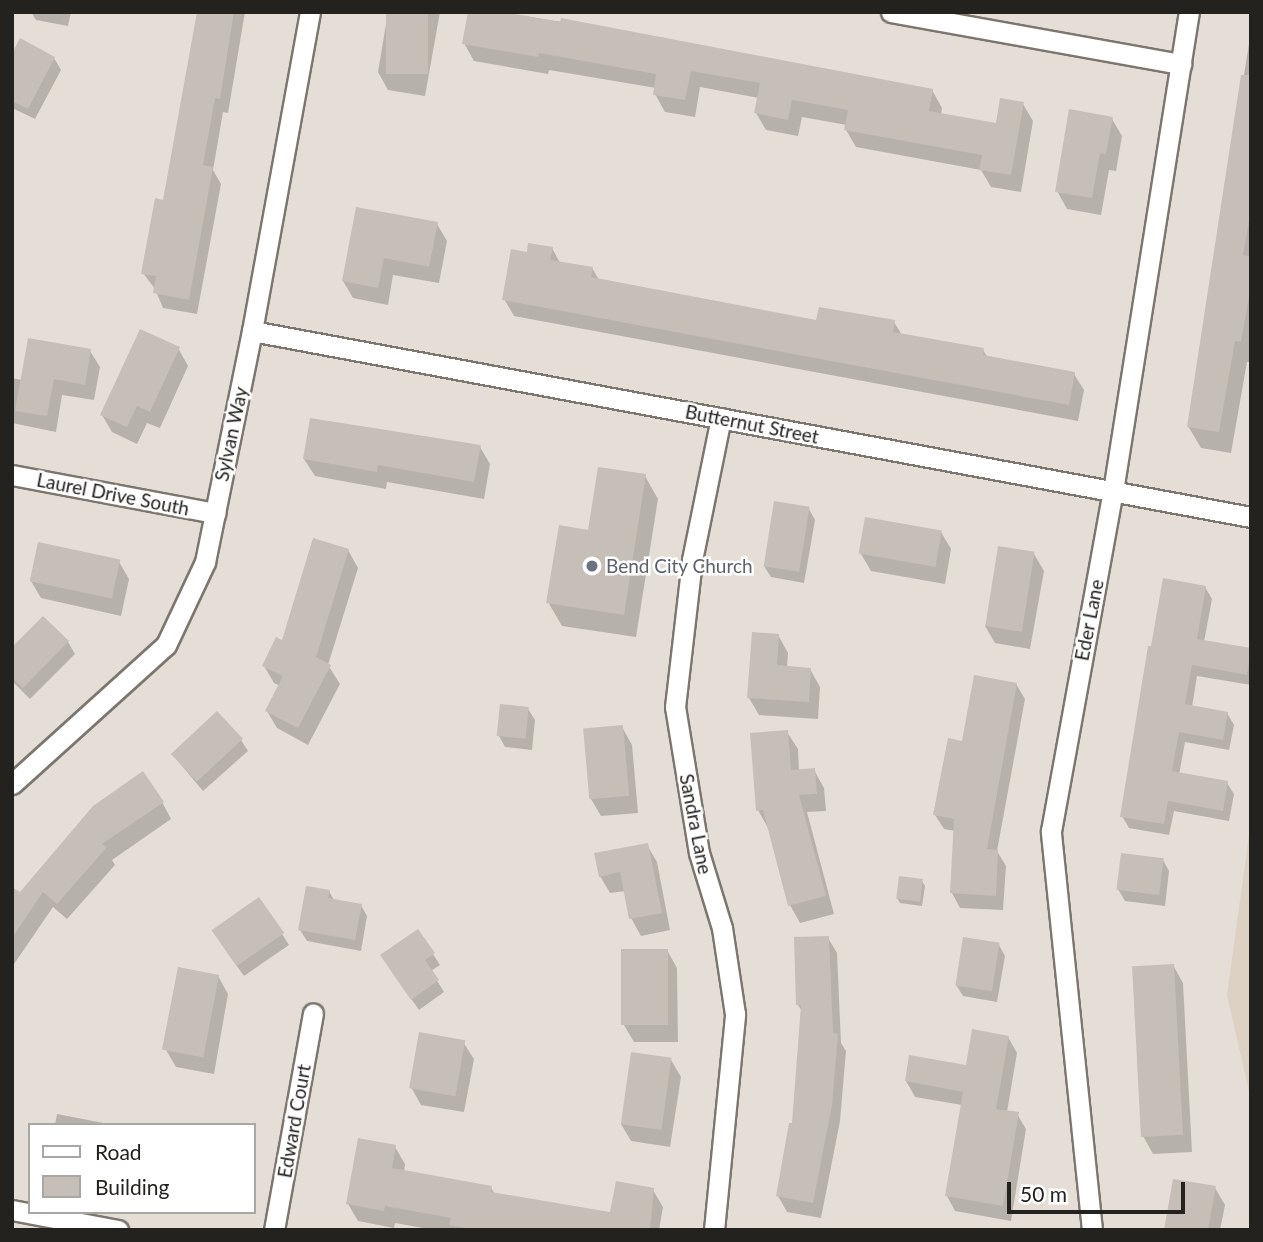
<!DOCTYPE html>
<style>
body{margin:0}
#map{position:relative;width:1263px;height:1242px;overflow:hidden;background:#e4ded6;font-family:Lato,sans-serif}
div>[style]{position:absolute}
.built>*{inset:0;background:#dcd1c3}
.shadow>*{inset:0;background:#0003}
.building>*{inset:0;background:#c5bfb7;transform-origin:0 0}
.roads{filter:drop-shadow(2px 0 #7c766f) drop-shadow(-2px 0 #7c766f) drop-shadow(0 2px #7c766f) drop-shadow(0 -2px #7c766f)}
.street>*{height:19px;margin:-9.5px;padding:0 9.5px;transform-origin:9.5px;border-radius:9.5px;background:#fff}
.dots>*{width:19px;height:19px;translate:-50% -50%;box-sizing:border-box;border:4px solid #fff;border-radius:50%}
span{translate:-50% -50%;white-space:nowrap;text-align:center;line-height:1.15;-webkit-text-stroke:5px #fff;paint-order:stroke}
.street-label{font-size:19px;color:#24221f}
.worship-label{font-size:19px;color:#5b616d}
.left{translate:0 -50%;text-align:left}
.frame{position:absolute;inset:0;border:14px solid #24221f;pointer-events:none}
.legend{position:absolute;left:28px;top:1123px;width:228px;height:91px;box-sizing:border-box;background:#fff;border:2px solid #a7a7a5;margin:0;padding:9px 12px;list-style:none;font-size:21px;color:#24221f}
.legend li{display:flex;align-items:center;gap:14px;height:35px}
.legend b{width:35px;border:2px solid #a7a7a5}
.scale{position:absolute;left:1007px;top:1182px;width:178px;height:32px;box-sizing:border-box;border:4px solid #24221f;border-top:0;padding-left:9px;font-size:21px;line-height:24px;white-space:nowrap;color:#24221f;-webkit-text-stroke:5px #fff;paint-order:stroke}
</style>
<div id="map">
<div class="built">
<div style="clip-path:polygon(1251px 821px,1251px 1100px,1227px 995px)"></div>
</div>
<div class="shadow">
<div style="clip-path:polygon(31px 12px,71px 12px,68px 26px,36px 20px)"></div>
<div style="clip-path:polygon(198px 12px,245px 12px,228px 113px,223px 112px,213px 170px,221px 184px,197px 314px,163px 308px,155px 289px,143px 273px,165px 202px)"></div>
<div style="clip-path:polygon(388px 12px,440px 12px,425px 96px,388px 90px,378px 72px)"></div>
<div style="clip-path:polygon(498px 12px,645px 35px,932px 90px,942px 108px,941px 115px,997px 125px,1023px 104px,1033px 121px,1021px 192px,991px 187px,981px 170px,856px 147px,846px 130px,847px 125px,802px 117px,798px 136px,766px 130px,756px 113px,759px 98px,700px 87px,695px 117px,665px 112px,655px 94px,656px 88px,549px 70px,548px 74px,474px 61px,464px 43px)"></div>
<div style="clip-path:polygon(1251px 31px,1251px 362px,1247px 362px,1231px 453px,1201px 448px,1188px 426px)"></div>
<div style="clip-path:polygon(12px 57px,54px 58px,61px 70px,35px 119px,12px 108px)"></div>
<div style="clip-path:polygon(1112px 119px,1122px 136px,1116px 171px,1109px 170px,1101px 215px,1067px 209px,1057px 191px)"></div>
<div style="clip-path:polygon(437px 224px,447px 241px,439px 283px,393px 275px,388px 305px,353px 298px,343px 281px)"></div>
<div style="clip-path:polygon(552px 248px,560px 263px,592px 268px,599px 280px,818px 322px,894px 322px,902px 335px,983px 350px,988px 358px,1074px 374px,1084px 390px,1078px 421px,514px 316px,504px 299px,528px 254px)"></div>
<div style="clip-path:polygon(178px 348px,188px 366px,160px 428px,147px 423px,137px 444px,112px 432px,102px 415px)"></div>
<div style="clip-path:polygon(90px 351px,100px 367px,94px 400px,62px 395px,56px 432px,12px 423px,12px 378px,22px 380px)"></div>
<div style="clip-path:polygon(480px 447px,490px 464px,484px 499px,387px 482px,386px 489px,315px 476px,304px 459px)"></div>
<div style="clip-path:polygon(645px 476px,658px 499px,636px 637px,562px 626px,548px 602px)"></div>
<div style="clip-path:polygon(809px 509px,815px 520px,804px 583px,771px 577px,764px 566px)"></div>
<div style="clip-path:polygon(941px 532px,951px 549px,945px 584px,871px 571px,861px 554px)"></div>
<div style="clip-path:polygon(348px 550px,358px 568px,328px 665px,340px 684px,308px 745px,277px 728px,267px 711px,280px 686px,274px 683px,264px 666px)"></div>
<div style="clip-path:polygon(1034px 554px,1044px 571px,1030px 649px,995px 643px,985px 626px)"></div>
<div style="clip-path:polygon(119px 562px,129px 579px,121px 616px,41px 598px,31px 581px)"></div>
<div style="clip-path:polygon(1205px 587px,1212px 599px,1204px 642px,1251px 650px,1251px 685px,1197px 676px,1192px 707px,1227px 713px,1234px 725px,1229px 750px,1185px 742px,1179px 775px,1227px 783px,1234px 794px,1229px 821px,1174px 811px,1169px 835px,1129px 828px,1122px 816px,1152px 648px)"></div>
<div style="clip-path:polygon(43px 618px,68px 642px,75px 654px,30px 699px,12px 681px,12px 649px)"></div>
<div style="clip-path:polygon(778px 635px,788px 653px,787px 668px,810px 669px,820px 687px,818px 719px,759px 715px,749px 698px)"></div>
<div style="clip-path:polygon(1016px 684px,1025px 699px,997px 851px,1006px 866px,1003px 910px,960px 908px,952px 893px,955px 831px,944px 829px,935px 815px,964px 743px)"></div>
<div style="clip-path:polygon(528px 709px,535px 720px,532px 750px,505px 747px,499px 736px)"></div>
<div style="clip-path:polygon(622px 727px,632px 745px,638px 813px,601px 816px,591px 799px)"></div>
<div style="clip-path:polygon(787px 732px,798px 749px,799px 771px,814px 770px,824px 788px,826px 811px,807px 812px,834px 914px,800px 923px,790px 905px,768px 828px,758px 810px)"></div>
<div style="clip-path:polygon(241px 740px,248px 751px,203px 791px,172px 754px)"></div>
<div style="clip-path:polygon(162px 802px,171px 819px,112px 860px,115px 865px,67px 919px,53px 907px,12px 967px,12px 889px,20px 895px)"></div>
<div style="clip-path:polygon(647px 845px,657px 862px,670px 930px,641px 936px,631px 918px,625px 891px,610px 893px,600px 876px)"></div>
<div style="clip-path:polygon(1163px 860px,1169px 871px,1165px 906px,1125px 901px,1118px 889px)"></div>
<div style="clip-path:polygon(922px 881px,925px 886px,922px 906px,900px 903px,897px 898px)"></div>
<div style="clip-path:polygon(329px 891px,334px 900px,361px 905px,367px 916px,361px 951px,307px 941px,300px 930px)"></div>
<div style="clip-path:polygon(418px 931px,440px 965px,431px 971px,444px 992px,419px 1010px,389px 967px)"></div>
<div style="clip-path:polygon(282px 934px,289px 945px,244px 976px,220px 942px)"></div>
<div style="clip-path:polygon(828px 938px,837px 953px,841px 1043px,846px 1051px,840px 1121px,821px 1218px,787px 1212px,778px 1196px,793px 1125px,802px 1011px,798px 1005px)"></div>
<div style="clip-path:polygon(999px 945px,1005px 956px,997px 1002px,963px 996px,956px 985px)"></div>
<div style="clip-path:polygon(667px 950px,677px 968px,678px 1042px,634px 1042px,624px 1025px)"></div>
<div style="clip-path:polygon(1173px 965px,1183px 983px,1192px 1152px,1153px 1154px,1143px 1136px)"></div>
<div style="clip-path:polygon(218px 976px,228px 994px,214px 1074px,176px 1067px,166px 1050px)"></div>
<div style="clip-path:polygon(1008px 1037px,1017px 1053px,1007px 1112px,1017px 1114px,1026px 1129px,1011px 1221px,955px 1211px,947px 1196px,962px 1105px,915px 1097px,906px 1081px,967px 1067px)"></div>
<div style="clip-path:polygon(463px 1042px,474px 1059px,464px 1112px,421px 1105px,411px 1087px)"></div>
<div style="clip-path:polygon(671px 1060px,681px 1077px,670px 1147px,631px 1141px,621px 1124px)"></div>
<div style="clip-path:polygon(57px 1114px,114px 1125px,55px 1125px)"></div>
<div style="clip-path:polygon(395px 1147px,405px 1164px,404px 1172px,491px 1188px,495px 1194px,611px 1215px,653px 1190px,663px 1207px,659px 1230px,434px 1230px,395px 1223px,394px 1228px,358px 1221px,348px 1204px)"></div>
<div style="clip-path:polygon(1215px 1188px,1225px 1205px,1220px 1230px,1166px 1230px)"></div>
</div>
<div class="building">
<div style="clip-path:polygon(197px 12px,234px 12px,220px 99px,215px 98px,203px 165px,213px 167px,189px 300px,153px 293px,156px 276px,141px 274px,155px 198px,163px 200px)"></div>
<div style="left:386px;top:12px;width:42px;height:62px"></div>
<div style="clip-path:polygon(468px 12px,504px 12px,560px 22px,561px 18px,933px 89px,929px 111px,996px 123px,1000px 98px,1024px 102px,1011px 175px,979px 170px,982px 155px,844px 130px,848px 110px,792px 100px,788px 120px,754px 113px,760px 83px,691px 71px,685px 100px,653px 95px,656px 74px,539px 53px,538px 57px,462px 44px)"></div>
<div style="clip-path:polygon(20px 38px,55px 57px,28px 109px,12px 101px,12px 54px)"></div>
<div style="clip-path:polygon(1241px 75px,1251px 75px,1251px 210px,1243px 255px,1251px 257px,1251px 285px,1241px 342px,1235px 341px,1219px 432px,1187px 427px)"></div>
<div style="clip-path:polygon(1069px 109px,1113px 117px,1106px 154px,1100px 153px,1092px 198px,1055px 192px)"></div>
<div style="clip-path:polygon(356px 207px,438px 222px,429px 267px,384px 258px,378px 288px,342px 281px)"></div>
<div style="clip-path:polygon(528px 243px,553px 247px,550px 260px,593px 267px,591px 277px,816px 320px,819px 307px,895px 320px,893px 332px,984px 348px,983px 355px,1075px 372px,1069px 405px,502px 300px,511px 249px,527px 252px)"></div>
<div style="clip-path:polygon(140px 329px,180px 347px,150px 412px,137px 406px,127px 427px,100px 415px)"></div>
<div style="clip-path:polygon(28px 338px,91px 349px,85px 385px,54px 379px,47px 416px,15px 411px)"></div>
<div style="clip-path:polygon(310px 418px,481px 445px,474px 482px,378px 465px,377px 472px,303px 459px)"></div>
<div style="clip-path:polygon(598px 467px,646px 474px,624px 615px,546px 603px,559px 525px,588px 530px)"></div>
<div style="left:774px;top:501px;width:36px;height:66px;rotate:9deg"></div>
<div style="left:865px;top:517px;width:78px;height:37px;rotate:10deg"></div>
<div style="clip-path:polygon(313px 538px,349px 549px,316px 657px,331px 665px,298px 728px,265px 711px,283px 676px,262px 666px,276px 637px,282px 640px)"></div>
<div style="left:38px;top:542px;width:84px;height:40px;rotate:12deg"></div>
<div style="left:998px;top:546px;width:37px;height:81px;rotate:9deg"></div>
<div style="clip-path:polygon(1163px 578px,1206px 586px,1197px 639px,1251px 648px,1247px 675px,1192px 665px,1185px 704px,1228px 712px,1223px 740px,1179px 732px,1172px 771px,1228px 781px,1223px 811px,1168px 801px,1164px 824px,1120px 817px,1148px 646px,1151px 646px)"></div>
<div style="clip-path:polygon(43px 616px,69px 641px,23px 688px,12px 678px,12px 647px)"></div>
<div style="clip-path:polygon(752px 632px,779px 634px,777px 665px,811px 668px,809px 702px,747px 698px)"></div>
<div style="clip-path:polygon(974px 675px,1017px 683px,987px 849px,998px 850px,996px 896px,950px 893px,954px 819px,933px 815px,948px 738px,962px 741px)"></div>
<div style="left:500px;top:704px;width:29px;height:32px;rotate:6deg"></div>
<div style="left:217px;top:711px;width:38px;height:63px;rotate:47deg"></div>
<div style="left:623px;top:725px;width:71px;height:40px;rotate:85deg"></div>
<div style="clip-path:polygon(788px 730px,791px 770px,815px 768px,817px 794px,799px 795px,826px 896px,788px 906px,763px 810px,756px 811px,750px 733px)"></div>
<div style="clip-path:polygon(143px 771px,164px 802px,102px 844px,107px 847px,57px 904px,43px 892px,12px 938px,12px 887px,20px 892px,93px 806px)"></div>
<div style="clip-path:polygon(648px 843px,662px 913px,629px 919px,620px 872px,599px 877px,594px 853px)"></div>
<div style="left:1121px;top:853px;width:43px;height:37px;rotate:7deg"></div>
<div style="left:899px;top:876px;width:24px;height:23px;rotate:7deg"></div>
<div style="clip-path:polygon(306px 886px,330px 890px,328px 898px,362px 904px,355px 940px,298px 930px)"></div>
<div style="left:259px;top:897px;width:44px;height:58px;rotate:55deg"></div>
<div style="clip-path:polygon(418px 929px,435px 953px,425px 960px,439px 980px,411px 1000px,380px 955px)"></div>
<div style="clip-path:polygon(829px 936px,833px 1033px,838px 1034px,832px 1105px,813px 1203px,776px 1196px,789px 1123px,792px 1123px,801px 1005px,796px 1005px,794px 937px)"></div>
<div style="left:963px;top:937px;width:37px;height:49px;rotate:9deg"></div>
<div style="left:621px;top:949px;width:47px;height:76px"></div>
<div style="left:1174px;top:964px;width:171px;height:42px;rotate:87deg"></div>
<div style="left:178px;top:967px;width:42px;height:84px;rotate:11deg"></div>
<div style="clip-path:polygon(972px 1029px,1009px 1036px,996px 1109px,1019px 1112px,1003px 1206px,945px 1196px,963px 1092px,905px 1081px,909px 1055px,966px 1065px)"></div>
<div style="left:419px;top:1032px;width:47px;height:57px;rotate:10deg"></div>
<div style="left:631px;top:1052px;width:41px;height:73px;rotate:8deg"></div>
<div style="clip-path:polygon(358px 1138px,396px 1145px,392px 1168px,492px 1186px,491px 1192px,610px 1212px,616px 1181px,654px 1188px,650px 1230px,478px 1230px,449px 1225px,451px 1218px,385px 1206px,384px 1211px,346px 1204px)"></div>
<div style="clip-path:polygon(1173px 1179px,1216px 1186px,1208px 1230px,1164px 1230px)"></div>
</div>
<div class="roads">
<div class="street">
<div style="left:891px;top:12px;width:295px;rotate:10.2deg"></div>
<div style="left:252px;top:331px;width:1016px;rotate:10.55deg"></div>
<div style="left:12px;top:475px;width:207px;rotate:10.6deg"></div>
<div style="left:12px;top:784px;width:207px;rotate:-42.1deg"></div>
<div style="left:166px;top:645px;width:92px;rotate:-64.8deg"></div>
<div style="left:205px;top:562px;width:236px;rotate:-78.5deg"></div>
<div style="left:252px;top:331px;width:324px;rotate:-79.7deg"></div>
<div style="left:12px;top:1210px;width:108px;rotate:10.7deg"></div>
<div style="left:274px;top:1230px;width:220px;rotate:-79.8deg"></div>
<div style="left:714px;top:1230px;width:217px;rotate:-84.4deg"></div>
<div style="left:735px;top:1014px;width:87px;rotate:-98.6deg"></div>
<div style="left:722px;top:928px;width:78px;rotate:-107deg"></div>
<div style="left:699px;top:853px;width:148px;rotate:-99.3deg"></div>
<div style="left:675px;top:707px;width:148px;rotate:-83.4deg"></div>
<div style="left:692px;top:560px;width:145px;rotate:-78.5deg"></div>
<div style="left:1092px;top:1230px;width:401px;rotate:-95.9deg"></div>
<div style="left:1051px;top:831px;width:346px;rotate:-79.7deg"></div>
<div style="left:1113px;top:491px;width:485px;rotate:-81deg"></div>
</div>
</div>
<div class="dots">
<div style="left:592px;top:566px;background:#6b7280"></div>
</div>
<div class="street-label">
<span style="left:752px;top:424px;rotate:11deg">Butternut Street</span>
<span style="left:231px;top:434px;rotate:-78deg">Sylvan Way</span>
<span style="left:113px;top:494px;rotate:11deg">Laurel Drive South</span>
<span style="left:1089px;top:620px;rotate:-79deg">Eder Lane</span>
<span style="left:696px;top:824px;rotate:79deg">Sandra Lane</span>
<span style="left:294px;top:1121px;rotate:-80deg">Edward Court</span>
</div>
<div class="worship-label">
<span class="left" style="left:606px;top:566px">Bend City Church</span>
</div>
<div class="frame"></div>
<ul class="legend">
<li><b style="height:9px;background:#fff"></b>Road</li>
<li><b style="height:19px;background:#c5bfb7"></b>Building</li>
</ul>
<div class="scale">50 m</div>
</div>
